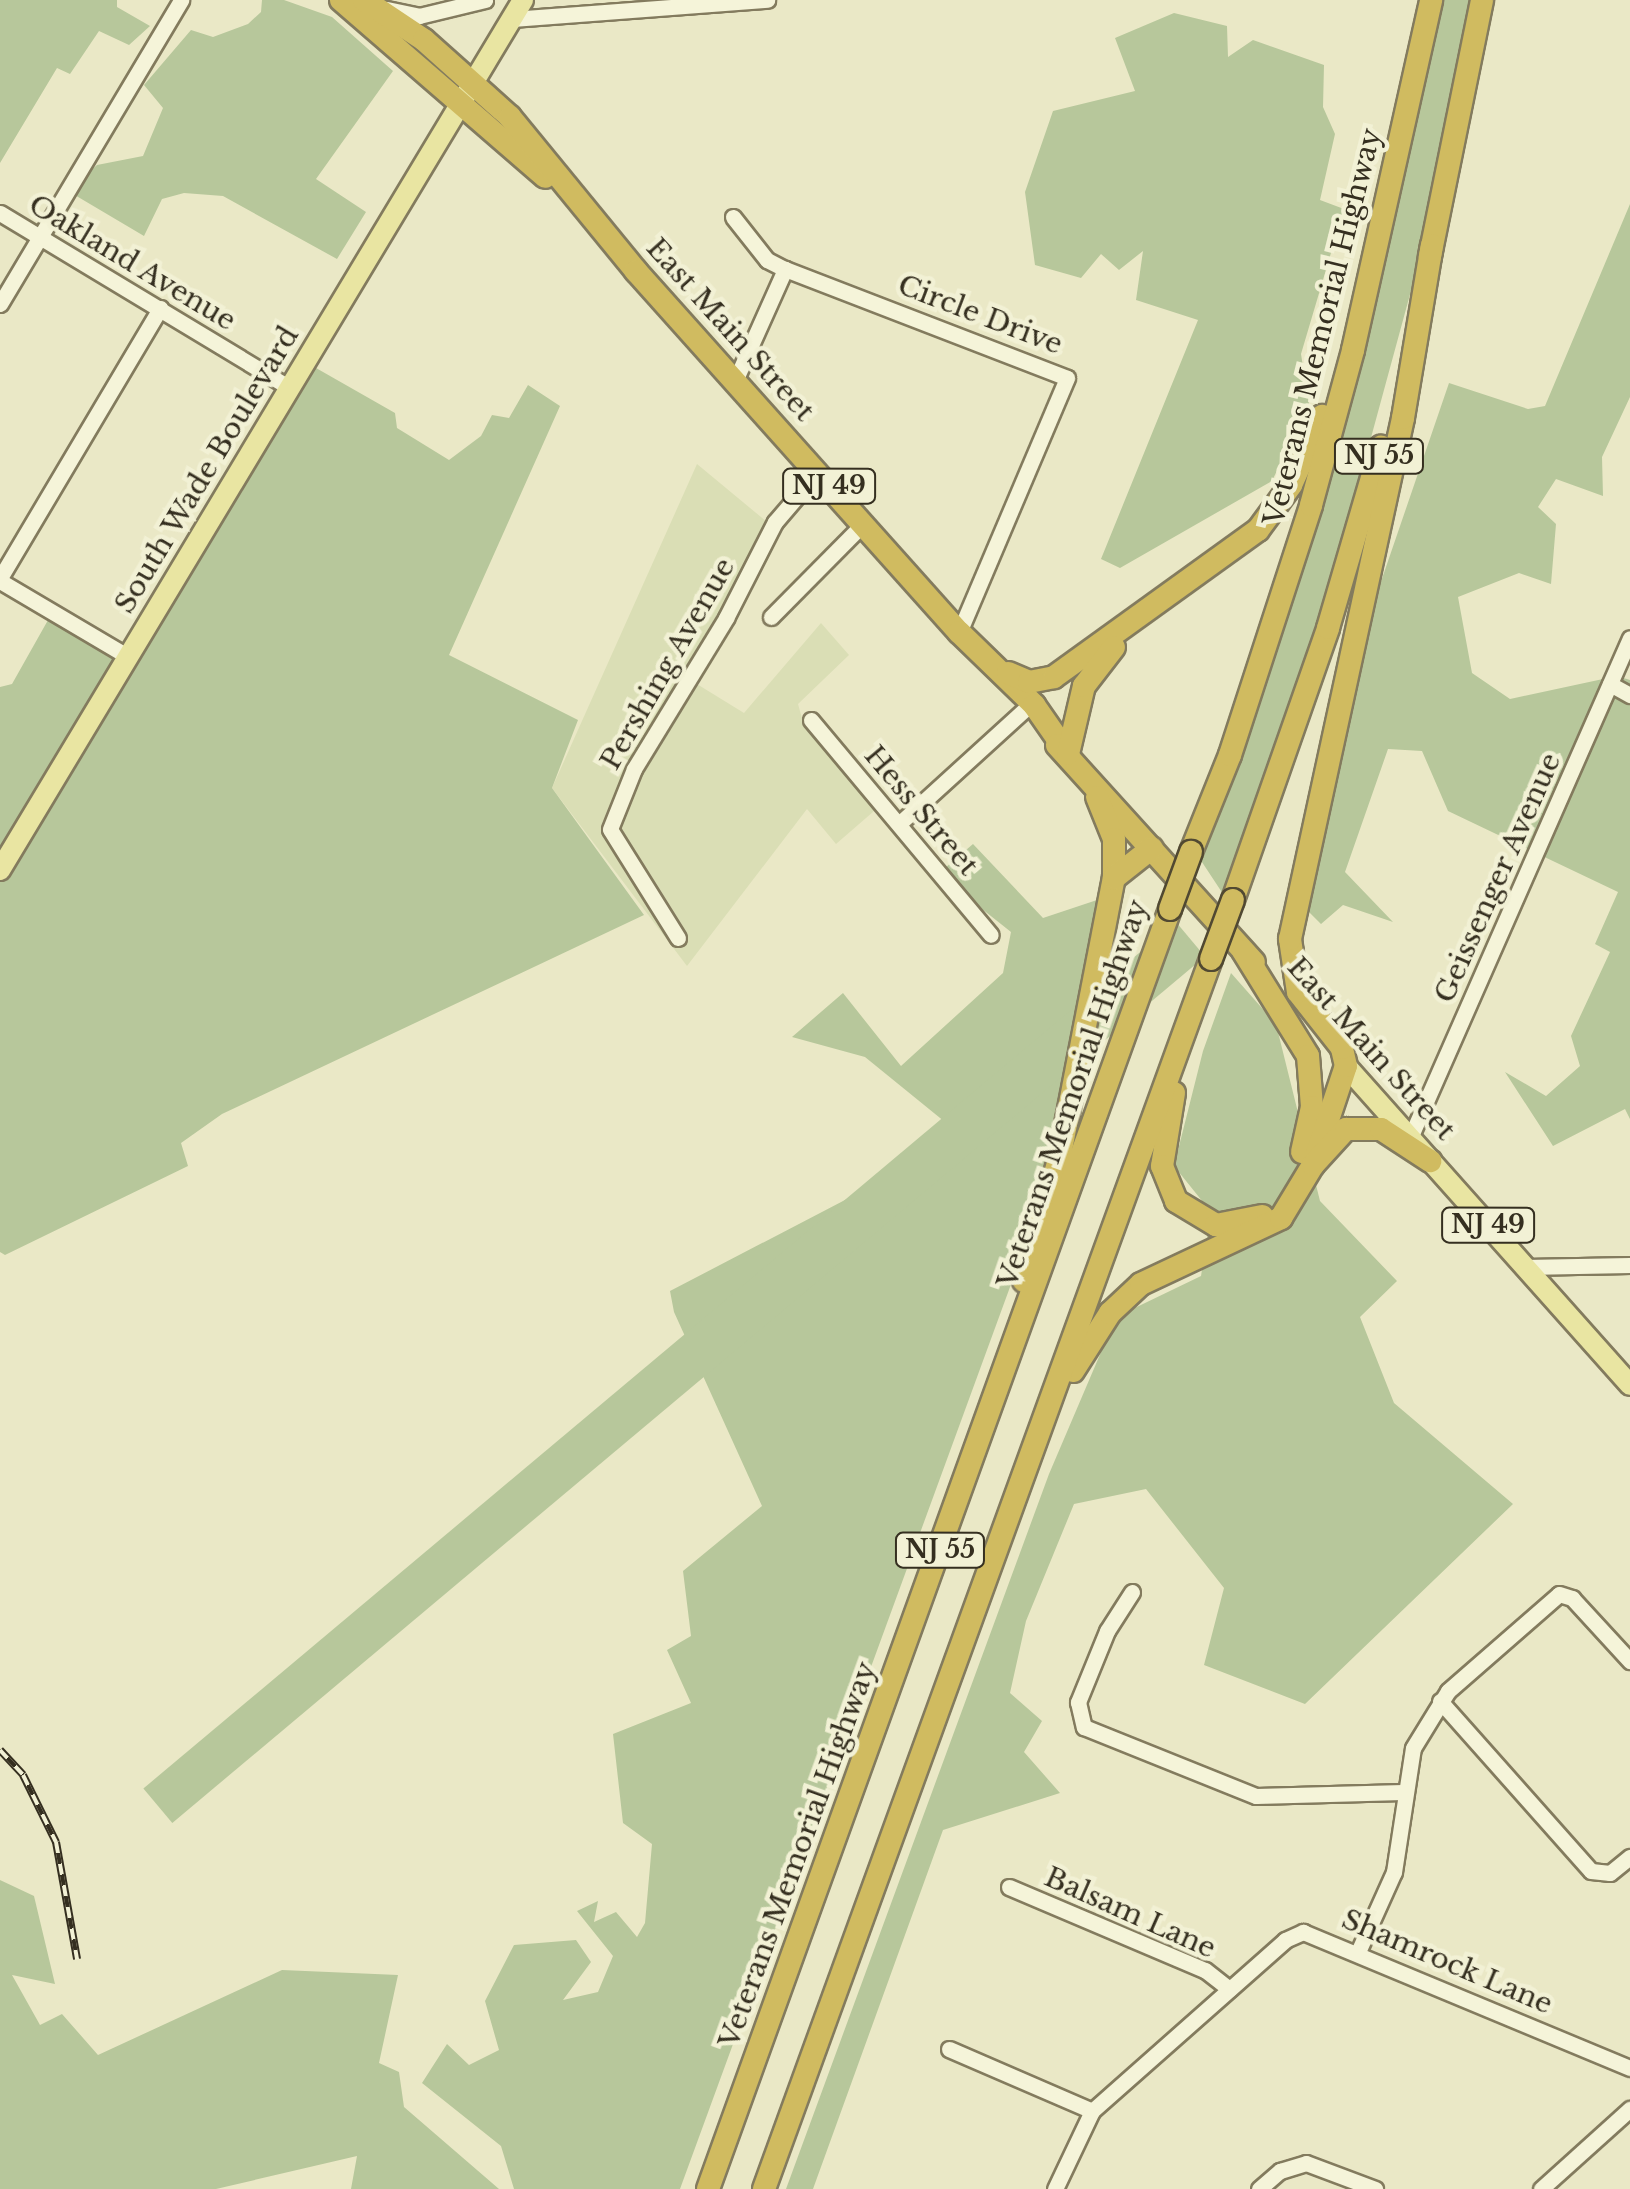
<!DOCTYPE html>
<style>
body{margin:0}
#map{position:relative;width:1630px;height:2189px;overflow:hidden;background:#eae8c6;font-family:"Libre Baskerville",serif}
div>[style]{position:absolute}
.farmland>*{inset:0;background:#dadeb5}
.green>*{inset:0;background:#b7c79b;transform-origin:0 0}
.roads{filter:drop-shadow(2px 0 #837b5e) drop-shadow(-2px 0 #837b5e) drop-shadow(0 2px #837b5e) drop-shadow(0 -2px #837b5e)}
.minor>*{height:15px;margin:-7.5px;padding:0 7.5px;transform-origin:7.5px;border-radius:7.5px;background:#f5f4d9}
.major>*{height:20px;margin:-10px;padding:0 10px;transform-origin:10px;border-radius:10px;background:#e9e5a2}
.highway>*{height:22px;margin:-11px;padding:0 11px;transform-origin:11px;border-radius:11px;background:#d0bb60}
.rail>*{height:8px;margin-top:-4px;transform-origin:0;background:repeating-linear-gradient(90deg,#f2f1d5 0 11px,#352f20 0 22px);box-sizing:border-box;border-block:2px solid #352f20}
.bridges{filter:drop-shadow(2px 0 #514932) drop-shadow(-2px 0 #514932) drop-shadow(0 2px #514932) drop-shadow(0 -2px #514932)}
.highway-bridge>*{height:22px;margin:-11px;padding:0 11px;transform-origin:11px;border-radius:11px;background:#d0bb60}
span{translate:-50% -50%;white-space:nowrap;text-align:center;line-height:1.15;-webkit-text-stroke:9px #f2f1d5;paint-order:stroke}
.shield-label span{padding:2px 8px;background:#f2f1d5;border:2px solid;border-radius:8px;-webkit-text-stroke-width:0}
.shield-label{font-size:25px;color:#352f20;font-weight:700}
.street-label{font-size:28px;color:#352f20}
</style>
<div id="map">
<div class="farmland">
<div style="clip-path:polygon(697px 464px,773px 527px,692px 681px,744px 713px,821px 623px,849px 655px,798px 704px,803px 722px,881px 805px,836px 844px,807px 809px,687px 966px,552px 788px)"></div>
</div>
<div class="green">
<div style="clip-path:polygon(0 0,117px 0,117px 7px,150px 26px,129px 45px,99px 31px,70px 74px,57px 68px,0 163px)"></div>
<div style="clip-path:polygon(262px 0,284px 0,332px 17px,393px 71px,316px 179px,366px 212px,337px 259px,223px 196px,184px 193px,162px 199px,144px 236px,68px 191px,97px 165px,143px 156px,163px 108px,144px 85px,191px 30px,213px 37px,248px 24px,261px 12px)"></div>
<div style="clip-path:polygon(1438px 0,1474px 0,1424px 243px,1320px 625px,1225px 897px,1198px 856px,1239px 758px)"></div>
<div style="clip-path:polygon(1174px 13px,1227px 26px,1228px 57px,1253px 40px,1324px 65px,1323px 107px,1335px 134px,1320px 200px,1344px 209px,1301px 354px,1309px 404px,1272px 481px,1120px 568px,1101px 559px,1198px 320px,1136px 300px,1143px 251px,1119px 270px,1101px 254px,1081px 278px,1035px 265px,1025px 192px,1053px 111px,1135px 91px,1115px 38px)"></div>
<div style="clip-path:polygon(1630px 204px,1630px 397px,1602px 457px,1603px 496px,1556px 479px,1538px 507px,1556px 524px,1551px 584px,1519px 573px,1458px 597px,1472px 673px,1510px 699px,1617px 676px,1630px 680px,1630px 1119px,1625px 1109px,1553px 1146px,1505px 1072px,1546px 1096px,1580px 1066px,1571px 1036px,1610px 952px,1595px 944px,1618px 892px,1448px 811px,1422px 751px,1388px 749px,1345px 872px,1393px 922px,1343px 905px,1321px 924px,1308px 911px,1374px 602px,1449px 383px,1528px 409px,1545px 406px)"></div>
<div style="clip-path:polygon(309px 364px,395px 413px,397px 428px,449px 460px,481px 436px,492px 415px,509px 418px,528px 385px,560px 406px,449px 655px,578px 720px,552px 788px,644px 915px,222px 1114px,181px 1143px,188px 1166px,5px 1255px,0 1252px,0 687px,12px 684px,52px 613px,130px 657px)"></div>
<div style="clip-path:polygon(973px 844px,1043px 918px,1097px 900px,1051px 1175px,680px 2189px,514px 2189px,501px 2146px,422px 2083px,447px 2044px,469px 2065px,499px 2050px,485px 2001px,514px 1945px,576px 1940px,591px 1962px,563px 2000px,598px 1992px,613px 1956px,577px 1911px,598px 1901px,594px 1922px,616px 1912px,637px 1937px,645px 1923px,652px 1844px,623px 1823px,613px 1734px,691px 1703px,667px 1650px,691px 1636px,683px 1571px,762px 1506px,674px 1312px,670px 1291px,868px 1188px,945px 1122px,865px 1057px,792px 1037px,843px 993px,901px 1066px,1003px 973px,1011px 932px,938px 874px)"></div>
<div style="left:1176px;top:922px;width:45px;height:1348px;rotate:50deg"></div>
<div style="clip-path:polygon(1231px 973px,1276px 1024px,1320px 1201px,1397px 1281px,1360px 1317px,1394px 1403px,1513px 1504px,1305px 1704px,1204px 1665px,1224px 1588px,1146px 1489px,1074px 1504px,1026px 1621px,1010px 1693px,1042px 1721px,1024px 1752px,1060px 1793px,943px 1830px,813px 2189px,786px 2189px,1049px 1474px,1116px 1317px,1201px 1276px,1211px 1212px,1174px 1166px,1203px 1051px)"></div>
<div style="clip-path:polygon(0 1880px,34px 1896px,55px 1984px,12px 1975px,40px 2025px,62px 2014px,98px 2055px,282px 1970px,398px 1975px,379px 2063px,399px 2072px,404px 2107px,499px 2189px,351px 2189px,357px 2156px,216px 2189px,0 2189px)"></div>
</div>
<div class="roads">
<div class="minor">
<div style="left:387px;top:9px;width:33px;rotate:12deg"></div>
<div style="left:419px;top:16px;width:68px;rotate:-13.6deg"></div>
<div style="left:512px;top:19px;width:256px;rotate:-4.3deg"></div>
<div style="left:0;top:213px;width:337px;rotate:31.1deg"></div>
<div style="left:733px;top:217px;width:55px;rotate:51.7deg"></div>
<div style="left:767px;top:260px;width:20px;rotate:27deg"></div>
<div style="left:785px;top:269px;width:302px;rotate:21.1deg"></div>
<div style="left:1067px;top:378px;width:276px;rotate:113deg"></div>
<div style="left:0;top:304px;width:354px;rotate:-59.2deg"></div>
<div style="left:735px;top:381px;width:123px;rotate:-65.9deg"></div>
<div style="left:0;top:578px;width:314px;rotate:-59.3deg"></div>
<div style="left:0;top:581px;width:147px;rotate:30.6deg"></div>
<div style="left:771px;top:617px;width:131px;rotate:-45.3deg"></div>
<div style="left:1610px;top:684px;width:23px;rotate:29deg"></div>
<div style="left:811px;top:720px;width:280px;rotate:50.1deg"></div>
<div style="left:901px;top:822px;width:166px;rotate:-42.3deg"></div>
<div style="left:678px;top:938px;width:128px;rotate:-122deg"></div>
<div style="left:610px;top:829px;width:65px;rotate:-68.2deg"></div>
<div style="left:634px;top:769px;width:177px;rotate:-58.6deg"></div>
<div style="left:726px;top:618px;width:108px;rotate:-63deg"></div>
<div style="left:775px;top:522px;width:65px;rotate:-49.4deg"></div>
<div style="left:1410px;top:1138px;width:546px;rotate:-66.25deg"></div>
<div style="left:1525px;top:1267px;width:105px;rotate:-1.1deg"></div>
<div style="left:1132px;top:1592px;width:46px;rotate:122.7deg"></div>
<div style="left:1107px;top:1631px;width:77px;rotate:112.2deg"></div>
<div style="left:1078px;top:1702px;width:26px;rotate:77deg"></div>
<div style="left:1084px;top:1727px;width:185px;rotate:21.9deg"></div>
<div style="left:1256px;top:1796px;width:147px;rotate:-1.6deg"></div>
<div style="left:1440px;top:1701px;width:227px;rotate:48.4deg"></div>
<div style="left:1591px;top:1871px;width:19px;rotate:6deg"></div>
<div style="left:1610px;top:1873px;width:26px;rotate:-39deg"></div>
<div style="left:1009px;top:1887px;width:213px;rotate:23deg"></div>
<div style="left:1205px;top:1970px;width:31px;rotate:38deg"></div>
<div style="left:1358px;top:1952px;width:88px;rotate:-65.8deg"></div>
<div style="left:1394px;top:1872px;width:125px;rotate:-81.3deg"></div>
<div style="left:1413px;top:1748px;width:67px;rotate:-58.4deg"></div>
<div style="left:1448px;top:1691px;width:147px;rotate:-41.1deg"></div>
<div style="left:1559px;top:1594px;width:14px;rotate:17deg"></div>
<div style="left:1572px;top:1598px;width:86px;rotate:47.4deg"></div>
<div style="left:949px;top:2049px;width:156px;rotate:23.4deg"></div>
<div style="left:1055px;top:2189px;width:86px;rotate:-64.6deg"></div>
<div style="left:1092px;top:2111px;width:258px;rotate:-41.5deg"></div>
<div style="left:1285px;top:1940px;width:20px;rotate:-24deg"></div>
<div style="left:1303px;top:1932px;width:354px;rotate:22.6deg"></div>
<div style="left:1259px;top:2189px;width:28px;rotate:-41deg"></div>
<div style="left:1280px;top:2171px;width:27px;rotate:-17deg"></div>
<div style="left:1306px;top:2163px;width:74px;rotate:20.6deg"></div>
<div style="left:1541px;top:2189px;width:120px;rotate:-42deg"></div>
</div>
<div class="major">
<div style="left:0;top:870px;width:1015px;rotate:-58.99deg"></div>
<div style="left:1346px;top:1066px;width:427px;rotate:48.3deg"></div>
</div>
<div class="highway">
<div style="left:341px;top:0;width:270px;rotate:40.9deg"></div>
<div style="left:364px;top:0;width:72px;rotate:33.7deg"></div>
<div style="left:424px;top:40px;width:115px;rotate:41.8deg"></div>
<div style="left:510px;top:117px;width:199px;rotate:50.7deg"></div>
<div style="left:636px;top:271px;width:484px;rotate:48.2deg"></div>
<div style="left:959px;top:632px;width:105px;rotate:44.2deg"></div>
<div style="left:1034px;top:705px;width:60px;rotate:55.2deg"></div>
<div style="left:1430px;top:256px;width:261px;rotate:-78.5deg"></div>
<div style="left:1008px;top:673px;width:23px;rotate:23deg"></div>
<div style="left:1029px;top:682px;width:25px;rotate:-11deg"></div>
<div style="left:1054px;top:677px;width:251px;rotate:-35.8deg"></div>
<div style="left:1258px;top:530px;width:56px;rotate:-53.7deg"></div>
<div style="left:1291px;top:485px;width:76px;rotate:-65.8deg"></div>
<div style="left:1057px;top:745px;width:293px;rotate:47.8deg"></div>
<div style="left:1068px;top:754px;width:70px;rotate:-76.8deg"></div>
<div style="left:1084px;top:686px;width:49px;rotate:-52.4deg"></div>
<div style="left:1097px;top:797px;width:45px;rotate:68deg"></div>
<div style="left:1114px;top:839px;width:39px;rotate:90deg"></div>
<div style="left:1191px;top:852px;width:105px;rotate:-68.1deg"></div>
<div style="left:1230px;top:755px;width:263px;rotate:-72deg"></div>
<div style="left:1311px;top:505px;width:161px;rotate:-74.8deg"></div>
<div style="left:1353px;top:350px;width:359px;rotate:-77.4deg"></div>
<div style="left:1233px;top:900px;width:288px;rotate:-70.7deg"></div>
<div style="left:1328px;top:628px;width:189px;rotate:-73.7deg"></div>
<div style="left:1243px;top:951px;width:123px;rotate:58.2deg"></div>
<div style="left:1308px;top:1056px;width:51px;rotate:85.5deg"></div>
<div style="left:1312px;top:1107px;width:46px;rotate:102.5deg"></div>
<div style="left:1174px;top:1093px;width:74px;rotate:99.3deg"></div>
<div style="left:1162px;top:1166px;width:38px;rotate:68deg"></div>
<div style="left:1176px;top:1201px;width:47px;rotate:31deg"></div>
<div style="left:1216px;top:1225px;width:47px;rotate:-11.1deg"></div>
<div style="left:1313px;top:1165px;width:104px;rotate:-71.6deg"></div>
<div style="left:1346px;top:1066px;width:18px;rotate:-103deg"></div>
<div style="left:1342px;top:1048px;width:71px;rotate:-128.2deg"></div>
<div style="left:1298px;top:992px;width:54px;rotate:-98.6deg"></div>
<div style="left:1290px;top:939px;width:533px;rotate:-77.76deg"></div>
<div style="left:1403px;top:418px;width:175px;rotate:-80.5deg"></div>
<div style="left:1024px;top:1281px;width:126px;rotate:-73.9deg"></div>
<div style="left:1059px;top:1160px;width:287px;rotate:-79deg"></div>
<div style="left:1114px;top:878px;width:48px;rotate:-38.3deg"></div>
<div style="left:1073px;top:1371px;width:69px;rotate:-57.5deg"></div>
<div style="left:1110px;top:1313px;width:42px;rotate:-43.1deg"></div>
<div style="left:1141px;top:1284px;width:155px;rotate:-25.2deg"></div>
<div style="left:1281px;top:1218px;width:62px;rotate:-58.9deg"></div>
<div style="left:1313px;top:1165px;width:49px;rotate:-47.5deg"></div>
<div style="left:1346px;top:1129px;width:35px"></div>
<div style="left:1381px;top:1129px;width:59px;rotate:33.1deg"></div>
<div style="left:708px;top:2189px;width:1361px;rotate:-70.15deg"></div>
<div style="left:764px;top:2189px;width:1309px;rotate:-70.03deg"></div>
</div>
</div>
<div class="rail">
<div style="left:0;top:1750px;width:34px;rotate:47deg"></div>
<div style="left:23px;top:1775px;width:75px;rotate:63.8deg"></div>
<div style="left:56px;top:1842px;width:119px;rotate:79.8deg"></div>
</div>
<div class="bridges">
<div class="highway-bridge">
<div style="left:1170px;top:909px;width:61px;rotate:-69.8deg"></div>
<div style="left:1211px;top:959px;width:63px;rotate:-69.6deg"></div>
</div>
</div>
<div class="shield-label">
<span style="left:1379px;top:456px">NJ 55</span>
<span style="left:829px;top:486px">NJ 49</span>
<span style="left:1488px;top:1225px">NJ 49</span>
<span style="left:940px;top:1550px">NJ 55</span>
</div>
<div class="street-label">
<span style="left:132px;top:263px;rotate:31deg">Oakland Avenue</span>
<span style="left:980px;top:315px;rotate:21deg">Circle Drive</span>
<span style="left:1323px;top:327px;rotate:-76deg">Veterans Memorial Highway</span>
<span style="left:730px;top:330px;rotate:48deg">East Main Street</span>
<span style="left:207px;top:470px;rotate:-59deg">South Wade Boulevard</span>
<span style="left:668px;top:664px;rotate:-60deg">Pershing Avenue</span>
<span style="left:921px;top:811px;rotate:50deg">Hess Street</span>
<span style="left:1498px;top:878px;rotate:-66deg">Geissenger Avenue</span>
<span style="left:1371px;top:1049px;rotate:48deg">East Main Street</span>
<span style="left:1073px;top:1094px;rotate:-71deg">Veterans Memorial Highway</span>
<span style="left:798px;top:1855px;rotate:-70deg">Veterans Memorial Highway</span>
<span style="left:1130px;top:1913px;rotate:24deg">Balsam Lane</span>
<span style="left:1447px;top:1962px;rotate:23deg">Shamrock Lane</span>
</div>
</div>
